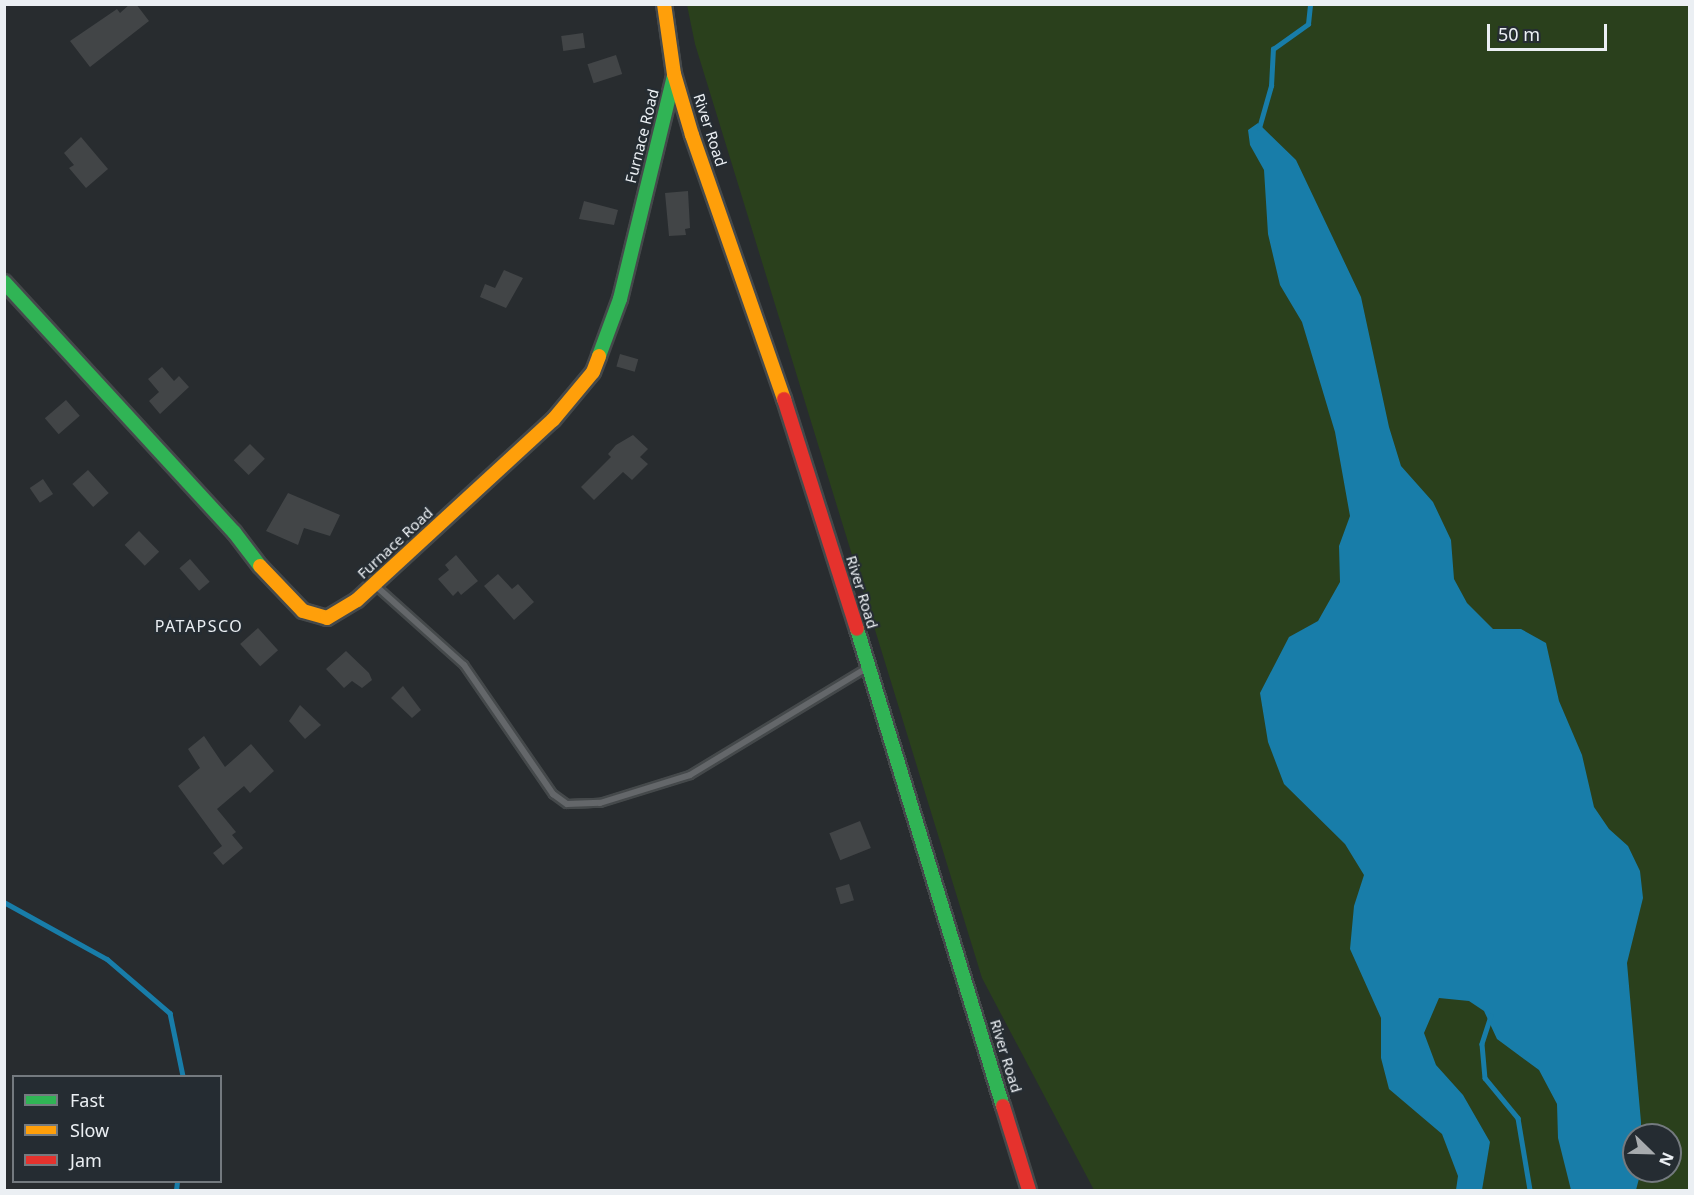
<!DOCTYPE html>
<style>
body{margin:0}
#map{position:relative;width:1694px;height:1195px;overflow:hidden;background:#282c2f;font-family:"Noto Sans",sans-serif}
div>[style]{position:absolute}
.green>*{inset:0;background:#2a401c}
.water>*{inset:0;background:#187da9}
.stream>*{height:4.5px;margin:-2.25px;padding:0 2.25px;transform-origin:2.25px;border-radius:2.25px;background:#187da9}
.building>*{inset:0;background:#424547;transform-origin:0 0}
.roads{filter:drop-shadow(2px 0 #45494b) drop-shadow(-2px 0 #45494b) drop-shadow(0 2px #45494b) drop-shadow(0 -2px #45494b)}
.lane>*{height:6px;margin:-3px;padding:0 3px;transform-origin:3px;border-radius:3px;background:#64676a}
.fast>*{height:14px;margin:-7px;padding:0 7px;transform-origin:7px;border-radius:7px;background:#30b455}
.slow>*{height:14px;margin:-7px;padding:0 7px;transform-origin:7px;border-radius:7px;background:#ff9f0a}
.jam>*{height:14px;margin:-7px;padding:0 7px;transform-origin:7px;border-radius:7px;background:#e5322d}
span{translate:-50% -50%;white-space:nowrap;text-align:center;line-height:1.15;-webkit-text-stroke:4.5px #252c32;paint-order:stroke}
.street-label{font-size:15px;color:#ebeff3}
.neighbourhood-label{font-size:16px;color:#ebeff3;letter-spacing:1.5px}
.frame{position:absolute;inset:0;border:6px solid #ebeff3;pointer-events:none}
.legend{position:absolute;left:12px;top:1075px;width:210px;height:108px;box-sizing:border-box;background:#252c32;border:2px solid #747a7f;margin:0;padding:8px 10px;list-style:none;font-size:18px;color:#ebeff3}
.legend li{display:flex;align-items:center;gap:12px;height:30px}
.legend b{width:30px;border:2px solid #747a7f}
.north{position:absolute;left:1622px;top:1123px;width:60px;height:60px;box-sizing:border-box;background:#252c32;border:2px solid #747a7f;border-radius:50%;rotate:113deg;font-size:16px;font-weight:700;line-height:24px;text-align:center;color:#ebeff3}
.north::after{content:'';display:block;margin:auto;width:21px;height:27px;background:#a7abae;clip-path:polygon(50% 0,100% 100%,50% 72%,0 100%)}
.scale{position:absolute;left:1487px;top:24px;width:120px;height:27px;box-sizing:border-box;border:3px solid #ebeff3;border-top:0;padding-left:8px;font-size:18px;line-height:21px;white-space:nowrap;color:#ebeff3;-webkit-text-stroke:4px #252c32;paint-order:stroke}
</style>
<div id="map">
<div class="green">
<div style="clip-path:polygon(evenodd,687px 5px,1689px 5px,1689px 1190px,1094px 1190px,982px 978px,695px 44px,687px 5px,1634px 1135px,1670px 1135px,1670px 1171px,1634px 1171px,1634px 1135px)"></div>
</div>
<div class="water">
<div style="clip-path:polygon(1258px 123px,1296px 160px,1361px 297px,1389px 427px,1401px 466px,1433px 502px,1451px 540px,1454px 579px,1467px 603px,1493px 629px,1521px 629px,1546px 643px,1559px 701px,1582px 755px,1594px 807px,1609px 829px,1628px 846px,1640px 871px,1643px 898px,1627px 963px,1641px 1122px,1641px 1135px,1634px 1135px,1634px 1171px,1641px 1171px,1636px 1190px,1571px 1190px,1558px 1138px,1557px 1104px,1539px 1070px,1497px 1039px,1484px 1011px,1469px 1001px,1439px 998px,1424px 1033px,1436px 1065px,1463px 1095px,1490px 1142px,1482px 1190px,1456px 1190px,1458px 1176px,1442px 1134px,1389px 1089px,1381px 1058px,1381px 1018px,1350px 949px,1354px 906px,1364px 875px,1345px 844px,1284px 784px,1268px 742px,1260px 693px,1289px 637px,1318px 621px,1340px 582px,1339px 546px,1350px 516px,1335px 432px,1302px 322px,1280px 285px,1268px 234px,1264px 170px,1250px 145px,1248px 130px)"></div>
</div>
<div class="stream">
<div style="left:1259px;top:128px;width:44px;rotate:-74.1deg"></div>
<div style="left:1271px;top:86px;width:37px;rotate:-87deg"></div>
<div style="left:1273px;top:49px;width:43px;rotate:-35.5deg"></div>
<div style="left:1308px;top:24px;width:20px;rotate:-84deg"></div>
<div style="left:4px;top:902px;width:118px;rotate:29deg"></div>
<div style="left:107px;top:959px;width:83px;rotate:40.6deg"></div>
<div style="left:170px;top:1013px;width:64px;rotate:78.3deg"></div>
<div style="left:1491px;top:1016px;width:29px;rotate:108deg"></div>
<div style="left:1482px;top:1044px;width:34px;rotate:85deg"></div>
<div style="left:1485px;top:1078px;width:52px;rotate:50.5deg"></div>
<div style="left:1518px;top:1118px;width:73px;rotate:80.5deg"></div>
<div style="left:176px;top:1190px;width:8px;rotate:-83deg"></div>
</div>
<div class="building">
<div style="clip-path:polygon(130px 4px,136px 4px,149px 21px,90px 67px,70px 41px,117px 9px,120px 13px)"></div>
<div style="left:583px;top:33px;width:15px;height:22px;rotate:82deg"></div>
<div style="left:616px;top:55px;width:20px;height:30px;rotate:72deg"></div>
<div style="clip-path:polygon(81px 137px,108px 169px,86px 188px,69px 168px,74px 165px,64px 153px)"></div>
<div style="clip-path:polygon(688px 191px,690px 228px,685px 229px,686px 235px,669px 236px,665px 193px)"></div>
<div style="clip-path:polygon(584px 201px,618px 210px,614px 225px,579px 219px)"></div>
<div style="clip-path:polygon(504px 270px,523px 278px,506px 308px,480px 297px,485px 284px,495px 288px)"></div>
<div style="left:620px;top:354px;width:19px;height:13px;rotate:16deg"></div>
<div style="clip-path:polygon(162px 367px,174px 381px,179px 376px,189px 387px,160px 414px,149px 401px,159px 392px,148px 379px)"></div>
<div style="left:66px;top:400px;width:21px;height:28px;rotate:49deg"></div>
<div style="clip-path:polygon(633px 435px,648px 449px,640px 457px,648px 464px,632px 480px,623px 472px,594px 500px,581px 487px,611px 457px,608px 454px,616px 445px)"></div>
<div style="left:250px;top:444px;width:21px;height:23px;rotate:45deg"></div>
<div style="left:88px;top:470px;width:31px;height:21px;rotate:48deg"></div>
<div style="left:43px;top:479px;width:18px;height:16px;rotate:56deg"></div>
<div style="clip-path:polygon(288px 493px,340px 515px,330px 536px,304px 528px,298px 545px,266px 531px)"></div>
<div style="left:139px;top:531px;width:29px;height:20px;rotate:46deg"></div>
<div style="clip-path:polygon(456px 555px,478px 581px,461px 595px,458px 591px,453px 596px,438px 579px,449px 570px,445px 565px)"></div>
<div style="left:190px;top:559px;width:30px;height:14px;rotate:49deg"></div>
<div style="clip-path:polygon(498px 574px,512px 589px,518px 584px,534px 602px,514px 620px,484px 586px)"></div>
<div style="left:258px;top:628px;width:30px;height:24px;rotate:48deg"></div>
<div style="clip-path:polygon(346px 651px,369px 673px,372px 680px,362px 688px,352px 681px,344px 688px,326px 669px)"></div>
<div style="clip-path:polygon(403px 686px,421px 710px,412px 718px,391px 698px)"></div>
<div style="clip-path:polygon(300px 705px,321px 725px,305px 739px,289px 721px)"></div>
<div style="clip-path:polygon(204px 736px,225px 767px,251px 744px,274px 771px,250px 793px,244px 786px,217px 809px,236px 832px,232px 835px,243px 848px,223px 865px,213px 853px,222px 846px,178px 786px,200px 768px,188px 749px)"></div>
<div style="left:860px;top:821px;width:29px;height:33px;rotate:68deg"></div>
<div style="left:849px;top:884px;width:17px;height:14px;rotate:73deg"></div>
</div>
<div class="roads">
<div class="lane">
<div style="left:377px;top:587px;width:117px;rotate:41.9deg"></div>
<div style="left:464px;top:665px;width:157px;rotate:55.4deg"></div>
<div style="left:553px;top:794px;width:17px;rotate:36deg"></div>
<div style="left:567px;top:804px;width:33px;rotate:-2deg"></div>
<div style="left:600px;top:803px;width:94px;rotate:-17.3deg"></div>
<div style="left:690px;top:775px;width:207px;rotate:-31.2deg"></div>
</div>
<div class="fast">
<div style="left:4px;top:282px;width:340px;rotate:47.4deg"></div>
<div style="left:234px;top:532px;width:43px;rotate:52.6deg"></div>
<div style="left:599px;top:356px;width:61px;rotate:-69.8deg"></div>
<div style="left:620px;top:299px;width:229px;rotate:-76.4deg"></div>
<div style="left:857px;top:629px;width:499px;rotate:73deg"></div>
</div>
<div class="slow">
<div style="left:664px;top:4px;width:71px;rotate:81.9deg"></div>
<div style="left:674px;top:74px;width:64px;rotate:73.6deg"></div>
<div style="left:692px;top:135px;width:280px;rotate:70.8deg"></div>
<div style="left:260px;top:566px;width:62px;rotate:46.3deg"></div>
<div style="left:303px;top:611px;width:25px;rotate:16deg"></div>
<div style="left:327px;top:618px;width:35px;rotate:-31deg"></div>
<div style="left:357px;top:600px;width:266px;rotate:-42.6deg"></div>
<div style="left:553px;top:420px;width:62px;rotate:-50.2deg"></div>
<div style="left:593px;top:372px;width:17px;rotate:-69deg"></div>
</div>
<div class="jam">
<div style="left:784px;top:399px;width:241px;rotate:72.4deg"></div>
<div style="left:1003px;top:1106px;width:88px;rotate:72.8deg"></div>
</div>
</div>
<div class="street-label">
<span style="left:710px;top:130px;rotate:72deg">River Road</span>
<span style="left:642px;top:136px;rotate:-76deg">Furnace Road</span>
<span style="left:395px;top:543px;rotate:-43deg">Furnace Road</span>
<span style="left:862px;top:592px;rotate:73deg">River Road</span>
<span style="left:1006px;top:1056px;rotate:73deg">River Road</span>
</div>
<div class="neighbourhood-label">
<span style="left:199px;top:626px">PATAPSCO</span>
</div>
<div class="frame"></div>
<ul class="legend">
<li><b style="height:8px;background:#30b455"></b>Fast</li>
<li><b style="height:8px;background:#ff9f0a"></b>Slow</li>
<li><b style="height:8px;background:#e5322d"></b>Jam</li>
</ul>
<div class="north">N</div>
<div class="scale">50 m</div>
</div>
